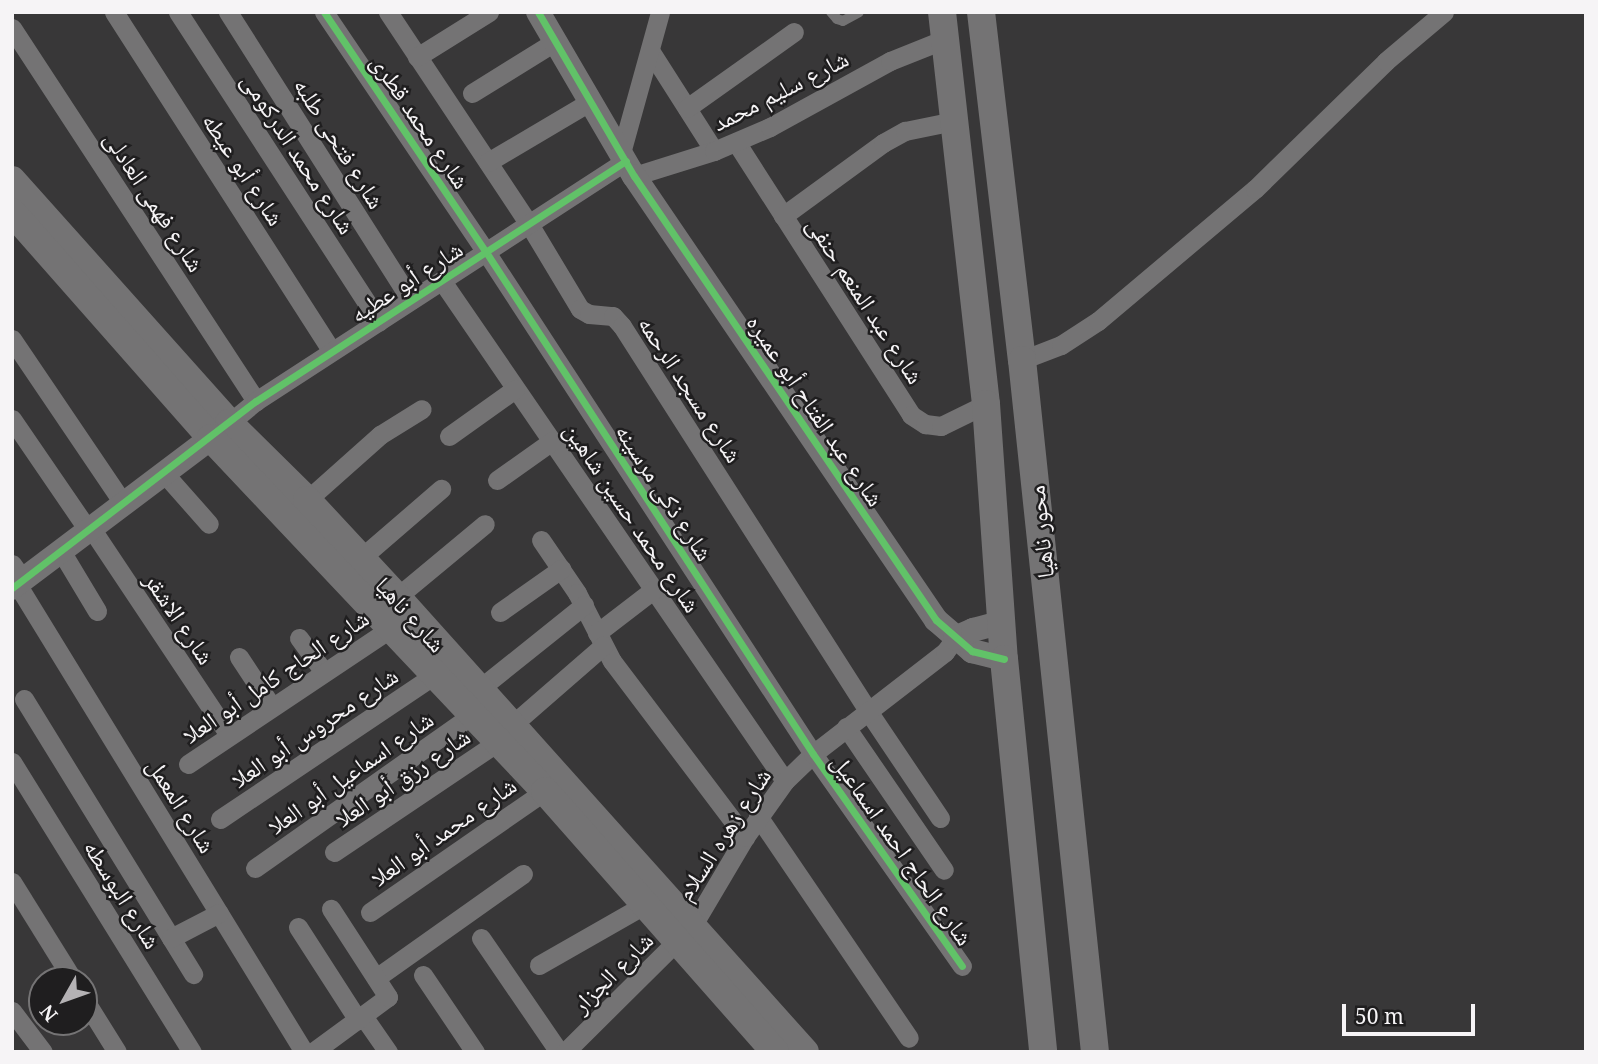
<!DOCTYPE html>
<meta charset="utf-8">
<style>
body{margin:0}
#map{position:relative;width:1598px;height:1064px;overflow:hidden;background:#383738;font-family:"Noto Serif","Noto Naskh Arabic",serif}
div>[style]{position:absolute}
.service>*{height:10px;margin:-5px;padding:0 5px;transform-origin:5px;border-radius:5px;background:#747374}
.minor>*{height:19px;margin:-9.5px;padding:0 9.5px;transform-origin:9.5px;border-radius:9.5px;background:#747374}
.tertiary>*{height:24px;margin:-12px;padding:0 12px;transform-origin:12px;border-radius:12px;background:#747374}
.secondary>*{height:28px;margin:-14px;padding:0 14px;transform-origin:14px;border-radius:14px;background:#747374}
.cycleway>*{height:7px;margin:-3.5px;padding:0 3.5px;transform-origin:3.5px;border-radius:3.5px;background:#61c268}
span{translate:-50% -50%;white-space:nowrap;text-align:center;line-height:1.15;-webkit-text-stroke:5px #1f1e1f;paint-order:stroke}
.street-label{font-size:24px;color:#f6f4f6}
.frame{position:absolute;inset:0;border:14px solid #f6f4f6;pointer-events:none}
.north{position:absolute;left:28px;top:966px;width:70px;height:70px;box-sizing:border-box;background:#1f1e1f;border:2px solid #757475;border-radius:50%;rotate:230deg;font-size:19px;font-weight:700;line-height:28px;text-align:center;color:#f6f4f6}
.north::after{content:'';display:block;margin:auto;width:24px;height:32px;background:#b4b2b4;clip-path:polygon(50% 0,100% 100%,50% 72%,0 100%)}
.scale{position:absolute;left:1342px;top:1004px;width:133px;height:32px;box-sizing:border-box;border:4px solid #f6f4f6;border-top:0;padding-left:9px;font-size:21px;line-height:24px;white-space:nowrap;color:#f6f4f6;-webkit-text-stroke:5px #1f1e1f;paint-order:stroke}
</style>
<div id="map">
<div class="service">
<div style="left:831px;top:12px;width:9px;rotate:49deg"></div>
<div style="left:837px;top:19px;width:6px;rotate:18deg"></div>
<div style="left:843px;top:21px;width:18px;rotate:-29deg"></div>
</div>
<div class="minor">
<div style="left:114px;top:12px;width:403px;rotate:57.3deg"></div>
<div style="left:178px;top:12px;width:369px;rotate:57deg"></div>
<div style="left:228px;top:12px;width:341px;rotate:57.6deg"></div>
<div style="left:324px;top:12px;width:290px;rotate:56deg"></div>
<div style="left:486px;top:252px;width:599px;rotate:56.92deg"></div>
<div style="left:813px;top:754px;width:259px;rotate:54.9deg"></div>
<div style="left:388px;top:12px;width:255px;rotate:56.4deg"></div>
<div style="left:529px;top:224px;width:99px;rotate:59deg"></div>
<div style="left:580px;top:309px;width:10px;rotate:29deg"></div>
<div style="left:589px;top:314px;width:24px;rotate:5deg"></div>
<div style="left:613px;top:316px;width:13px;rotate:48deg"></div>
<div style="left:622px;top:326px;width:457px;rotate:57.4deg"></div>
<div style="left:868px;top:711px;width:129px;rotate:56.1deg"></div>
<div style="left:12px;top:28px;width:446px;rotate:56.8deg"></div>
<div style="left:651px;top:52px;width:117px;rotate:57.5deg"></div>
<div style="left:417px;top:57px;width:85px;rotate:-32deg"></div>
<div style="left:472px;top:93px;width:99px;rotate:-31.8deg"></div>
<div style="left:687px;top:108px;width:131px;rotate:-35.4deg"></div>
<div style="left:736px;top:142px;width:324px;rotate:57.3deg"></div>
<div style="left:911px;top:415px;width:17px;rotate:33deg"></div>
<div style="left:925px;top:424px;width:16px;rotate:7deg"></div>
<div style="left:941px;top:426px;width:50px;rotate:-26.1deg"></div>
<div style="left:621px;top:153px;width:146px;rotate:-74.5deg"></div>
<div style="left:488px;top:162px;width:120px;rotate:-30.6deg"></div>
<div style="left:634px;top:176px;width:84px;rotate:-17.4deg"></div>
<div style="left:714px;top:151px;width:61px;rotate:-23.2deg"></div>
<div style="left:770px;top:127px;width:137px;rotate:-28.8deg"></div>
<div style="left:890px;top:61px;width:59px;rotate:-21.8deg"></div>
<div style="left:783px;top:216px;width:124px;rotate:-36.1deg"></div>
<div style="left:883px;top:143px;width:25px;rotate:-29deg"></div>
<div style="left:905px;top:131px;width:50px;rotate:-11.5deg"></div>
<div style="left:442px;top:281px;width:606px;rotate:55.55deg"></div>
<div style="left:12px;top:339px;width:198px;rotate:55.9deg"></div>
<div style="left:1022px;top:360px;width:42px;rotate:-21deg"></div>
<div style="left:1061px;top:345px;width:44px;rotate:-33deg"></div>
<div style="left:1098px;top:321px;width:205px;rotate:-40.1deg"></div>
<div style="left:1255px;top:189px;width:183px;rotate:-44.3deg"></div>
<div style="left:1386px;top:61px;width:76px;rotate:-40.2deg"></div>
<div style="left:12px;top:419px;width:135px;rotate:55.6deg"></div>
<div style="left:222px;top:429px;width:44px;rotate:-39.5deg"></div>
<div style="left:256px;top:401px;width:441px;rotate:-33deg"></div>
<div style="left:449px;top:436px;width:81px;rotate:-35.5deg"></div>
<div style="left:163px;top:472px;width:69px;rotate:48.5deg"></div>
<div style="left:497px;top:480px;width:67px;rotate:-35.3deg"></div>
<div style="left:307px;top:500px;width:98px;rotate:-41.7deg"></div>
<div style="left:380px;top:435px;width:49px;rotate:-31.8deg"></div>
<div style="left:91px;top:528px;width:249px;rotate:56.3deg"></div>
<div style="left:541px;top:540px;width:64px;rotate:55.8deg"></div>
<div style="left:577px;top:593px;width:76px;rotate:62.8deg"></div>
<div style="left:612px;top:661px;width:221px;rotate:52.9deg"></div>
<div style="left:61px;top:551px;width:70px;rotate:59deg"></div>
<div style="left:361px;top:558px;width:106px;rotate:-40.8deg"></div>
<div style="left:12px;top:564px;width:19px;rotate:55deg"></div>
<div style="left:17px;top:584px;width:549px;rotate:58.48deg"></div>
<div style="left:397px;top:597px;width:114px;rotate:-39.7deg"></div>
<div style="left:500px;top:612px;width:75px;rotate:-35.2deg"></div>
<div style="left:597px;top:633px;width:71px;rotate:-37.5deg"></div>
<div style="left:299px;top:638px;width:42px;rotate:53.7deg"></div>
<div style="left:239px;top:657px;width:60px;rotate:56.6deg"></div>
<div style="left:478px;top:690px;width:136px;rotate:-38.7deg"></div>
<div style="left:24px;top:699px;width:323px;rotate:58.4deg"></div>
<div style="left:512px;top:725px;width:121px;rotate:-41deg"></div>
<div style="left:846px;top:727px;width:173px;rotate:55.6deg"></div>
<div style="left:12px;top:762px;width:341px;rotate:58.2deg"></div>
<div style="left:188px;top:764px;width:243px;rotate:-33.8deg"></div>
<div style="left:758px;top:816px;width:268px;rotate:55.8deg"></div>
<div style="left:220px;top:819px;width:258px;rotate:-33.9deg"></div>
<div style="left:334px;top:852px;width:197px;rotate:-33.9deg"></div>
<div style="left:255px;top:868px;width:266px;rotate:-35.2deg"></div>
<div style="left:12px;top:882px;width:115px;rotate:58.1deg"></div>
<div style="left:370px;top:912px;width:213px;rotate:-34.7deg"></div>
<div style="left:298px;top:927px;width:111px;rotate:57.2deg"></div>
<div style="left:171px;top:938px;width:54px;rotate:-27.5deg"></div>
<div style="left:481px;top:938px;width:138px;rotate:55.6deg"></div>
<div style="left:539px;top:965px;width:121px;rotate:-29.7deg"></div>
<div style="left:423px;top:975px;width:93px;rotate:56deg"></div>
<div style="left:376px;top:978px;width:180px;rotate:-35.3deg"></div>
<div style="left:84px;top:999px;width:62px;rotate:58.1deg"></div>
<div style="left:12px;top:1011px;width:51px;rotate:52.9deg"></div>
<div style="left:363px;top:1016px;width:44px;rotate:55.2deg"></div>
<div style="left:313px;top:1052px;width:93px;rotate:-36.3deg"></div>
<div style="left:388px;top:997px;width:105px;rotate:-122.9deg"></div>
<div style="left:565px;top:1052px;width:180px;rotate:-44.8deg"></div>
<div style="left:693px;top:925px;width:102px;rotate:-59.4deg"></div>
<div style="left:745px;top:837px;width:69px;rotate:-54.5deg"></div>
<div style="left:785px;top:781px;width:39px;rotate:-44deg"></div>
<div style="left:813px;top:754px;width:167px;rotate:-37.7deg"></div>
<div style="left:945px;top:652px;width:17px;rotate:-54deg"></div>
</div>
<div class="tertiary">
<div style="left:538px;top:12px;width:190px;rotate:59.7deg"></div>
<div style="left:634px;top:176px;width:537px;rotate:55.78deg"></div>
<div style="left:936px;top:620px;width:48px;rotate:40.7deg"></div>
<div style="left:972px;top:651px;width:33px;rotate:14deg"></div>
<div style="left:12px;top:588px;width:249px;rotate:-37deg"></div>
<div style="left:955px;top:638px;width:20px;rotate:-24deg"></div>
<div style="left:973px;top:630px;width:28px;rotate:-15deg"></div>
</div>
<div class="secondary">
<div style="left:942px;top:12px;width:394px;rotate:83.6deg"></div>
<div style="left:986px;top:404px;width:256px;rotate:86deg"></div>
<div style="left:1004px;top:659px;width:395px;rotate:84.3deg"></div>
<div style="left:981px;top:12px;width:350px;rotate:83.3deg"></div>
<div style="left:1022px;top:360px;width:696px;rotate:83.98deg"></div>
<div style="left:12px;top:180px;width:326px;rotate:48.2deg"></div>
<div style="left:229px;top:423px;width:110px;rotate:44.6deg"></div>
<div style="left:307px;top:500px;width:132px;rotate:47.1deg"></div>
<div style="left:397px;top:597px;width:611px;rotate:48.12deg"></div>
<div style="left:12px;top:212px;width:301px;rotate:48.6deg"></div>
<div style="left:211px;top:438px;width:486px;rotate:46.6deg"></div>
<div style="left:545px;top:791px;width:348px;rotate:48.6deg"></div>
</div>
<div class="cycleway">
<div style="left:324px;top:12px;width:290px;rotate:56deg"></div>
<div style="left:486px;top:252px;width:599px;rotate:56.92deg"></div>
<div style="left:813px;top:754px;width:259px;rotate:54.9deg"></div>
<div style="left:538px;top:12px;width:190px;rotate:59.7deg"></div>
<div style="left:634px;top:176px;width:537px;rotate:55.78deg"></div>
<div style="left:936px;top:620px;width:48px;rotate:40.7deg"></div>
<div style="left:972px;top:651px;width:33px;rotate:14deg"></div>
<div style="left:12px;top:588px;width:307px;rotate:-37.5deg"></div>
<div style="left:256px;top:401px;width:441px;rotate:-33deg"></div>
</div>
<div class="street-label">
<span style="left:780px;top:90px;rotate:-27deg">شارع سليم محمد</span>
<span style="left:421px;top:121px;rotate:56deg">شارع محمد قطرى</span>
<span style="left:340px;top:143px;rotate:58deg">شارع فتحى طلبه</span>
<span style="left:299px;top:153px;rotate:57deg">شارع محمد الدركومى</span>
<span style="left:244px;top:169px;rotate:57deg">شارع أبو عيطه</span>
<span style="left:155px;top:201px;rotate:57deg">شارع فهمى العادلى</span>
<span style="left:406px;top:281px;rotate:-33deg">شارع أبو عطيه</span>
<span style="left:866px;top:300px;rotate:57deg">شارع عبد المنعم حنفى</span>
<span style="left:691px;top:389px;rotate:57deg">شارع مسجد الرحمه</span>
<span style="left:816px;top:410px;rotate:56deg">شارع عبد الفتاح أبو عميره</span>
<span style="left:665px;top:492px;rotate:57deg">شارع ذكى مرسينه</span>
<span style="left:633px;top:517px;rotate:56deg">شارع محمد حسين شاهين</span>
<span style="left:1040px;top:532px;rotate:-96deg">محور ناهيا</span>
<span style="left:411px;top:614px;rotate:48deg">شارع ناهيا</span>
<span style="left:180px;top:618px;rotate:56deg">شارع الاشقر</span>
<span style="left:275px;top:676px;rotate:-34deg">شارع الحاج كامل أبو العلا</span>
<span style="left:314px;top:727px;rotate:-34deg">شارع محروس أبو العلا</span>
<span style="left:350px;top:772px;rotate:-35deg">شارع اسماعيل أبو العلا</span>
<span style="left:402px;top:777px;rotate:-34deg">شارع رزق أبو العلا</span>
<span style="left:182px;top:805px;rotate:58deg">شارع المعمل</span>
<span style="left:443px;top:831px;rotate:-35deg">شارع محمد أبو العلا</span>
<span style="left:723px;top:834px;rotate:-57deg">شارع زهره السلام</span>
<span style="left:903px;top:849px;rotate:55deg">شارع الحاج احمد اسماعيل</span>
<span style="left:123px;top:894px;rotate:58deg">شارع البوسطه</span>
<span style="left:612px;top:972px;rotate:-45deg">شارع الجزار</span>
</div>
<div class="frame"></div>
<div class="north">N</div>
<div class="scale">50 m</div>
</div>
